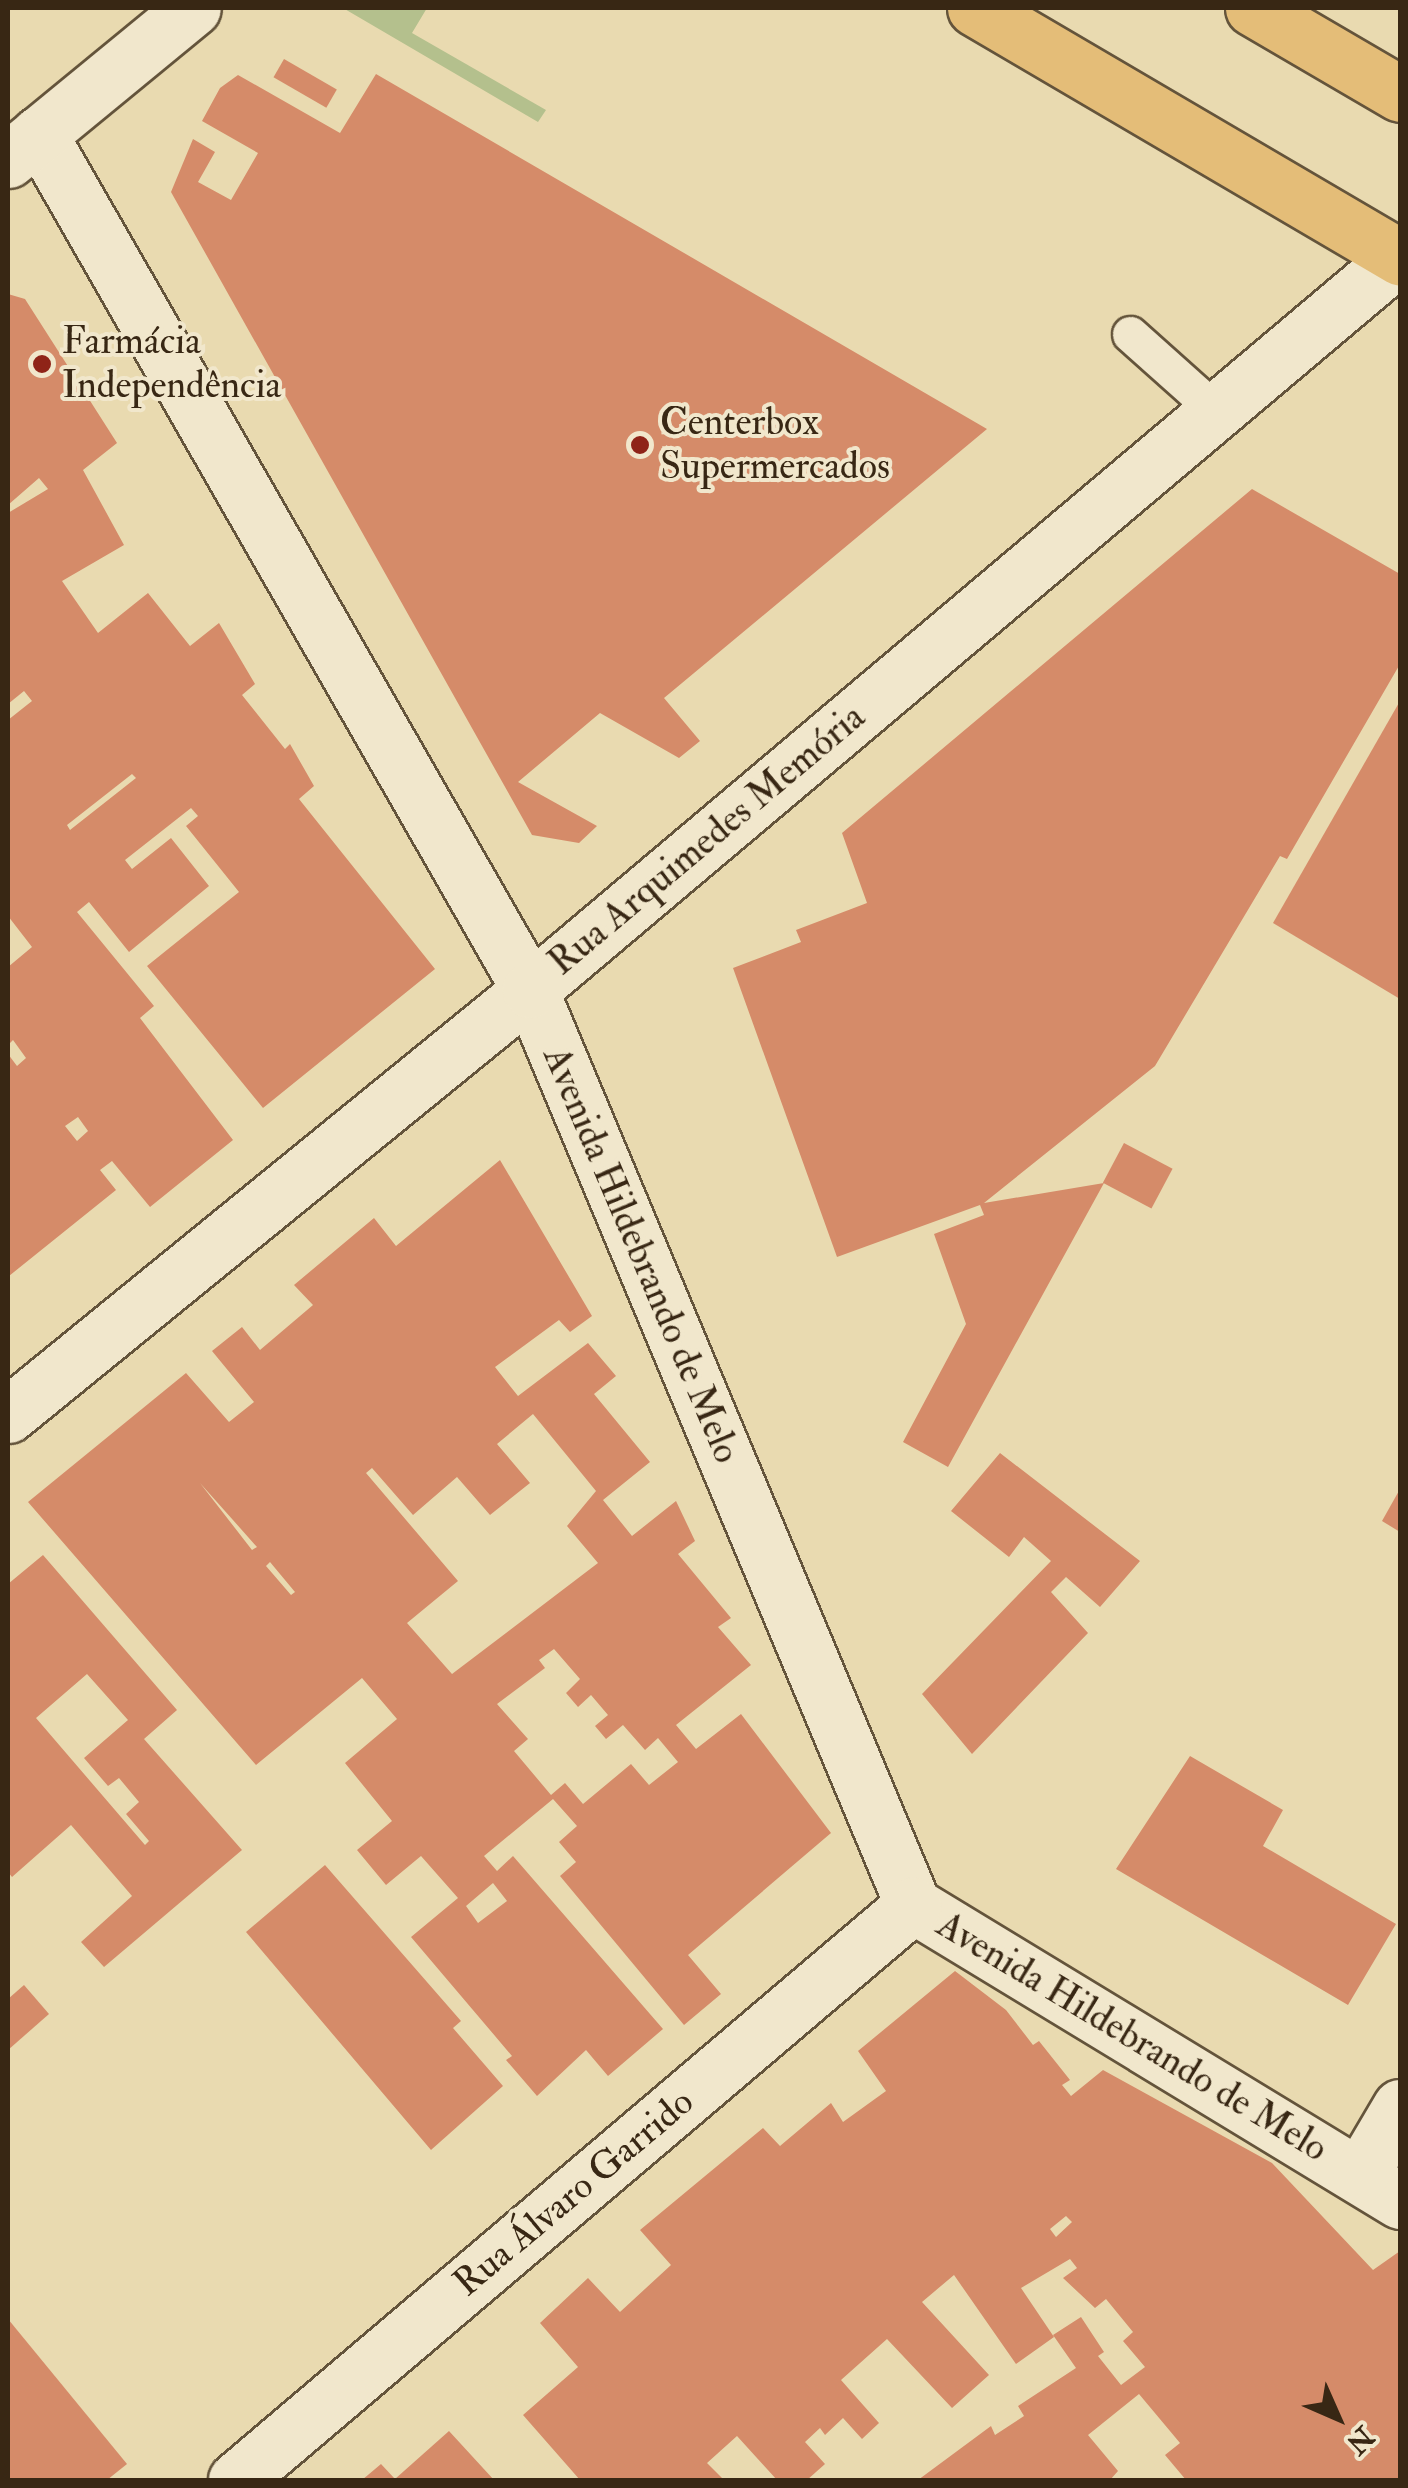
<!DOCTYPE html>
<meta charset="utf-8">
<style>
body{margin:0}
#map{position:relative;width:1408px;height:2488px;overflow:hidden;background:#e9dab0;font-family:"IM FELL Double Pica",serif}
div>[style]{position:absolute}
.green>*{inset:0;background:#b4c08d}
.building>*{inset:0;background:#d58b69;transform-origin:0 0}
.roads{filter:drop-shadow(2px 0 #64543b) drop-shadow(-2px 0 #64543b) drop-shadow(0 2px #64543b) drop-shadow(0 -2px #64543b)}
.service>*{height:35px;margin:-17.5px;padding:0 17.5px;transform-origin:17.5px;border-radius:17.5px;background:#f1e7cc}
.minor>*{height:55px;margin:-27.5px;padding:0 27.5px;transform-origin:27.5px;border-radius:27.5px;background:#f1e7cc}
.primary>*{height:55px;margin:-27.5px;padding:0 27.5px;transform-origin:27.5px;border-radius:27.5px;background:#e4bd78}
.dots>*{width:28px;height:28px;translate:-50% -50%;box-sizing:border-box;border:5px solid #f1e7cc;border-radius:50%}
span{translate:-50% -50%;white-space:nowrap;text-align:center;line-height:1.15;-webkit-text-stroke:8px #f1e7cc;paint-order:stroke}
.poi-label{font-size:38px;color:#382714}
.left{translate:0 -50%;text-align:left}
.street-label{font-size:38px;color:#382714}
.frame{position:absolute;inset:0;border:10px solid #382714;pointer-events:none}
.north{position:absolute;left:1288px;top:2368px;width:100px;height:100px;-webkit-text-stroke:8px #f1e7cc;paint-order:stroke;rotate:135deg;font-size:28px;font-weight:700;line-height:40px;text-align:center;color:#382714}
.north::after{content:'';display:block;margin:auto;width:35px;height:45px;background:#382714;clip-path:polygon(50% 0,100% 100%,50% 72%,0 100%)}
</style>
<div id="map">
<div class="green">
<div style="clip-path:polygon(343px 8px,427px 8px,412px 33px,546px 110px,538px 122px)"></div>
</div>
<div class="building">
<div style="left:284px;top:59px;width:61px;height:21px;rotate:30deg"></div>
<div style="clip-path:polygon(376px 74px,987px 429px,664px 698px,700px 741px,679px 758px,600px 713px,518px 782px,597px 826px,579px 843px,532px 835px,171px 192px,193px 139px,215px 152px,198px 182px,231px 200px,258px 153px,202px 121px,220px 88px,238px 75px,340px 133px)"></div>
<div style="clip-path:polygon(evenodd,8px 294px,25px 299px,117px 443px,83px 470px,124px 545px,62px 581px,98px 633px,148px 593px,190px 646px,219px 623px,255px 684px,242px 695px,285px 749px,290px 744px,314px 786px,299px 799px,435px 969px,263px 1108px,147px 966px,239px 892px,186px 826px,198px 816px,191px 808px,125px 860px,132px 869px,171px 838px,209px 886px,129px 952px,89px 902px,77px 912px,154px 1006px,140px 1018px,233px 1140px,150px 1207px,112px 1161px,100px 1170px,116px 1190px,9px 1276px,8px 1054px,17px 1066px,26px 1058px,13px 1040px,8px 1045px,8px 967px,32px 947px,8px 916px,8px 720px,32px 701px,24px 691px,8px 704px,8px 513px,48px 489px,39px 478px,8px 505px,8px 294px,132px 774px,136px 778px,70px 830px,67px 825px,132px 774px,8px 294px,78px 1117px,88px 1131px,77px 1141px,65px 1126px,78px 1117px)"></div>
<div style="clip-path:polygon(1252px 489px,1400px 574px,1400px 664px,1287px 859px,1280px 856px,1155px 1066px,984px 1203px,1104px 1183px,948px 1467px,903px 1442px,966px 1324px,934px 1234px,984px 1215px,980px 1205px,837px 1257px,733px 968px,801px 942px,796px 930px,867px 903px,842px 833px)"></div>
<div style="clip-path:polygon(1400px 701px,1400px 999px,1273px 923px)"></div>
<div style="left:1124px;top:1143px;width:55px;height:45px;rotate:28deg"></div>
<div style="clip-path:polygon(evenodd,500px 1160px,592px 1316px,570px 1332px,559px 1320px,495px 1367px,518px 1396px,588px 1343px,616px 1376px,594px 1394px,650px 1462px,603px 1500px,632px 1536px,676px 1501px,695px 1541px,678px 1554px,731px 1618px,718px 1627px,751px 1665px,676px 1725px,696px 1749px,741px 1714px,831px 1833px,688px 1955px,721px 1994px,684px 2025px,560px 1876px,576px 1862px,559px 1842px,577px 1826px,553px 1799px,484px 1856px,497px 1871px,513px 1856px,663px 2029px,608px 2076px,586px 2050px,537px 2096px,506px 2060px,512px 2056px,411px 1937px,458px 1898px,421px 1856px,386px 1885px,357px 1850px,392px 1821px,345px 1763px,397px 1719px,362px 1678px,256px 1765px,28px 1502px,186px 1373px,229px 1422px,254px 1402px,212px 1351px,242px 1327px,260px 1350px,313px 1305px,294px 1285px,374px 1218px,396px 1246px,500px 1160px,533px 1414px,596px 1491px,567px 1526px,598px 1563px,452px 1674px,407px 1623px,458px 1581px,366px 1473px,372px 1468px,413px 1515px,457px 1477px,490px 1515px,530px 1483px,497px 1444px,533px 1414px,500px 1160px,200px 1483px,257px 1547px,252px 1550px,200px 1483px,500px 1160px,270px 1562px,295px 1592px,291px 1595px,266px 1566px,270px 1562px,500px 1160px,554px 1649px,580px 1679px,566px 1693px,578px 1707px,591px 1695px,608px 1715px,595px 1726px,606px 1739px,623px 1725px,645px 1750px,658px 1738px,678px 1762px,649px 1785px,631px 1764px,583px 1804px,565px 1783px,551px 1795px,514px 1751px,528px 1739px,497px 1704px,545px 1668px,539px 1660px,554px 1649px,500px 1160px,493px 1883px,507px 1901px,478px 1923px,466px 1906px,493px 1883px)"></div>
<div style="clip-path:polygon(1000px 1453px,1140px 1561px,1100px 1607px,1066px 1577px,1051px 1592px,1088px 1633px,972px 1754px,922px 1694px,1051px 1561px,1024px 1537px,1009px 1557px,951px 1511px)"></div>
<div style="clip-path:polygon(1400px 1489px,1400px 1532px,1382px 1521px)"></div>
<div style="clip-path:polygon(evenodd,43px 1555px,177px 1710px,144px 1739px,242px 1850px,104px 1967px,81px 1942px,132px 1896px,71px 1825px,12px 1877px,8px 1872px,8px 1584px,43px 1555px,87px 1674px,128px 1720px,84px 1758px,108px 1786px,119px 1778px,139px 1802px,126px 1814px,149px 1841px,145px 1845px,36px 1718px,87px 1674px)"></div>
<div style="clip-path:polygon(1190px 1756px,1283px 1810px,1263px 1846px,1396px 1924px,1348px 2005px,1116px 1869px)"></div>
<div style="clip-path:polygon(325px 1865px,461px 2021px,453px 2028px,503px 2086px,431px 2150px,246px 1932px)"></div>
<div style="clip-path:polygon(evenodd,955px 1971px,1006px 2010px,1033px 2045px,1039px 2041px,1070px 2080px,1062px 2085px,1071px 2096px,1103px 2070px,1272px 2163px,1373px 2270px,1400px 2251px,1400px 2480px,1186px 2480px,1165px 2455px,1180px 2443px,1139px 2394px,1088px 2435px,1118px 2471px,1110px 2480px,918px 2480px,991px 2426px,995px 2435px,1024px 2416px,1018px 2406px,1076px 2368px,1053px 2335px,1081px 2317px,1104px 2352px,1098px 2356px,1121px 2385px,1145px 2367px,1123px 2341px,1133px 2332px,1106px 2299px,1095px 2308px,1063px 2278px,1077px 2268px,1070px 2259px,1021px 2288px,1054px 2337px,1016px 2364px,954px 2275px,922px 2302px,989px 2375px,952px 2408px,887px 2339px,841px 2380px,879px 2423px,862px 2439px,843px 2418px,825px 2435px,820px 2428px,805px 2442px,825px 2464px,807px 2480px,777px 2480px,737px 2436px,707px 2463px,724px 2480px,580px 2480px,523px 2415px,578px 2367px,540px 2323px,588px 2278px,620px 2312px,671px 2265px,640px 2230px,763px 2128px,780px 2146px,831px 2103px,843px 2122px,886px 2091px,858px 2051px,955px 1971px,1066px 2216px,1072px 2222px,1056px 2237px,1050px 2229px,1066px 2216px)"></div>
<div style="clip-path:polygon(24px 1985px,49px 2014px,8px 2050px,8px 1999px)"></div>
<div style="clip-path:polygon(8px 2319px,127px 2464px,107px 2480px,8px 2480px)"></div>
<div style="clip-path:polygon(449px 2431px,494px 2480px,362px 2480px,381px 2464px,395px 2479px)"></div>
</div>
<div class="roads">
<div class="service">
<div style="left:1130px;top:334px;width:115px;rotate:41.8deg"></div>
</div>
<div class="minor">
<div style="left:39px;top:134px;width:987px;rotate:60.16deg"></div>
<div style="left:530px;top:990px;width:992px;rotate:67.29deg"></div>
<div style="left:913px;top:1905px;width:570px;rotate:31.29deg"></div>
<div style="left:8px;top:160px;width:239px;rotate:-39.4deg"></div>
<div style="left:8px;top:1415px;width:673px;rotate:-39.15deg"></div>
<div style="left:530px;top:990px;width:1137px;rotate:-40.15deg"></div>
<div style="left:1360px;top:2175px;width:79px;rotate:-59.5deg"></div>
<div style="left:236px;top:2480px;width:888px;rotate:-40.34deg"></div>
</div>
<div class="primary">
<div style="left:975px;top:8px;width:493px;rotate:30.4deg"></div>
<div style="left:1253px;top:8px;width:170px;rotate:30.3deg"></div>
</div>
</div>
<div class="dots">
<div style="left:42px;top:364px;background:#8f2418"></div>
<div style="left:640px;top:445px;background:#8f2418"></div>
</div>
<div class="poi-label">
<span class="left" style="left:62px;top:364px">Farmácia<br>Independência</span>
<span class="left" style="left:660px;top:445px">Centerbox<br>Supermercados</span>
</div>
<div class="street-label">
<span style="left:707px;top:840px;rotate:-40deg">Rua Arquimedes Memória</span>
<span style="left:641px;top:1255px;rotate:67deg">Avenida Hildebrando de Melo</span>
<span style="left:1132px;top:2037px;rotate:31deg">Avenida Hildebrando de Melo</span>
<span style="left:574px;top:2193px;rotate:-40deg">Rua Álvaro Garrido</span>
</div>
<div class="frame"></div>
<div class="north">N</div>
</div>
